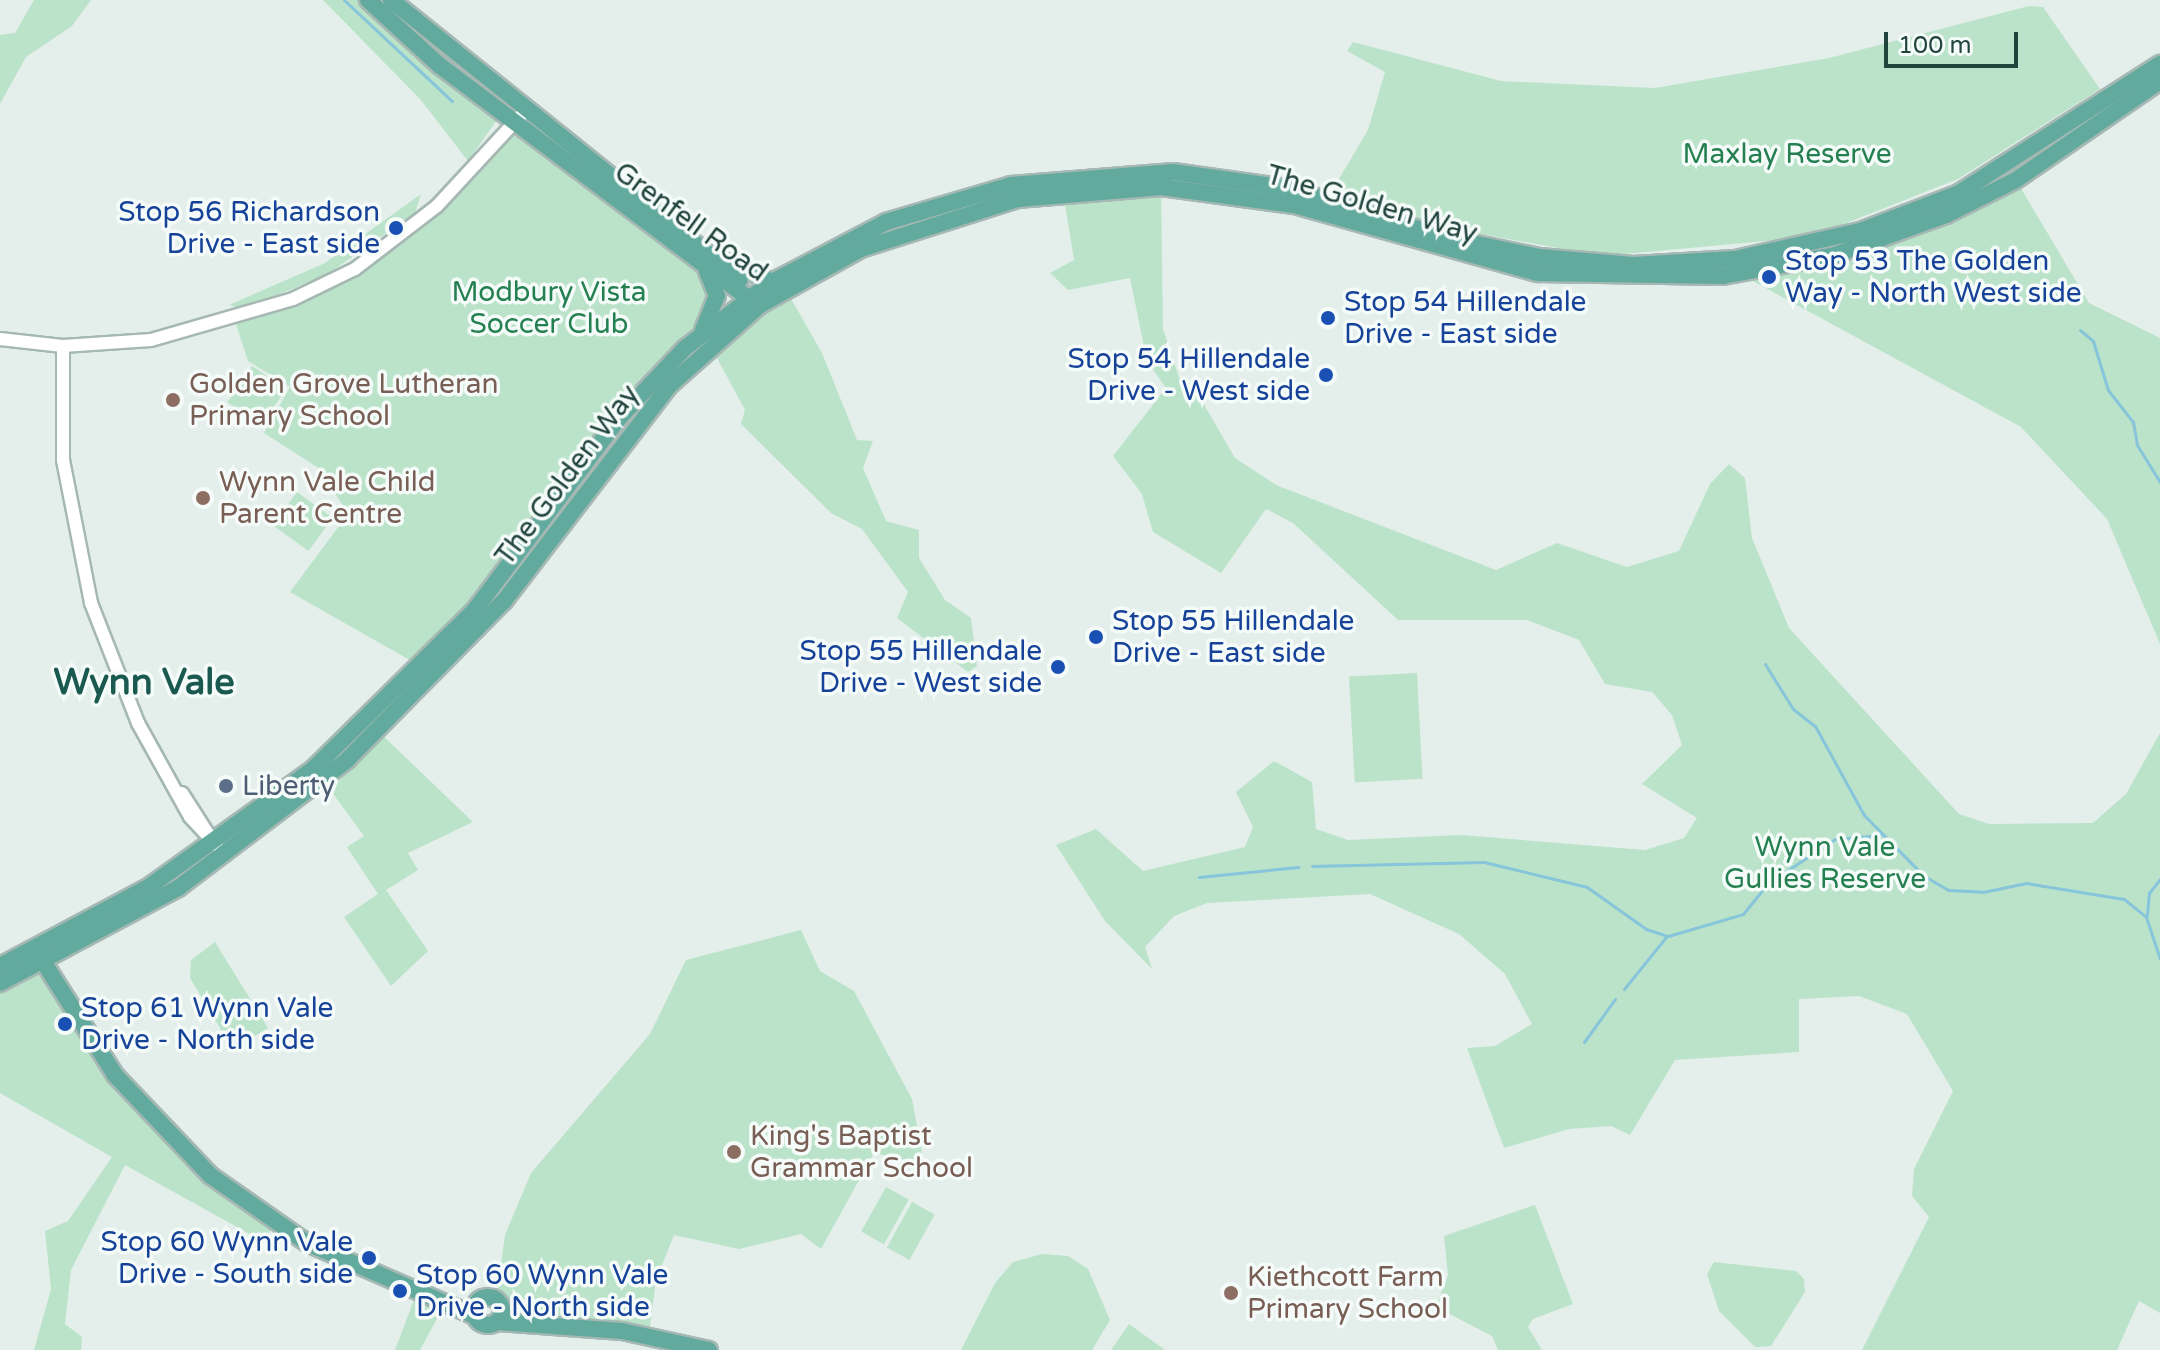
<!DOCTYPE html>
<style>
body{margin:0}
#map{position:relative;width:2160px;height:1350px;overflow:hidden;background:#e4efeb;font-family:"Varela Round",sans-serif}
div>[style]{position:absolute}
.green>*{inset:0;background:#bbe3c9;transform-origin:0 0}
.stream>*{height:3px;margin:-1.5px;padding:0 1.5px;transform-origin:1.5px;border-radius:1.5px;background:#86c5da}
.roads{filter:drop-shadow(2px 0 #a6b8b3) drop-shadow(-2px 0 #a6b8b3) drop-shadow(0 2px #a6b8b3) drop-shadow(0 -2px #a6b8b3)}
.minor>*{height:12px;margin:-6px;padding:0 6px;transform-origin:6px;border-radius:6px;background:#fff}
.major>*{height:16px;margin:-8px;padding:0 8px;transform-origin:8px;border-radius:8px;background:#63aa9e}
.major>.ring{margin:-8px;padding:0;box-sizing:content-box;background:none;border:16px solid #63aa9e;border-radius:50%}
.dots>*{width:22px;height:22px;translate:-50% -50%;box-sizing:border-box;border:4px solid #f5fbf9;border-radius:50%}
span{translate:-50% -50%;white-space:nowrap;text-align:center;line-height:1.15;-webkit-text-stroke:7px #f5fbf9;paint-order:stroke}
.park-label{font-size:28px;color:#258051}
.street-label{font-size:28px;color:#21443d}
.transit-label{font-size:28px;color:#164399}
.right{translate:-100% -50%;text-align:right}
.left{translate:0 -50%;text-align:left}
.education-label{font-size:28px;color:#785e54}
.service-label{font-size:28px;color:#4e5e75}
.district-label{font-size:36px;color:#19594f;font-weight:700}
.scale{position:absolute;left:1884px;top:32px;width:134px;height:36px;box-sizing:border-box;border:4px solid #21443d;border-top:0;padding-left:10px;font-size:24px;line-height:28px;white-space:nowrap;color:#21443d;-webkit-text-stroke:6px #f5fbf9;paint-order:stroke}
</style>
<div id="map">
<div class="green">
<div style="clip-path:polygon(34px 0,91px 0,72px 26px,26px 57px,0 104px,0 35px,15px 33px)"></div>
<div style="clip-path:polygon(323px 0,364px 0,499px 117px,468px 161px,420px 99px)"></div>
<div style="clip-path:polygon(2029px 6px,2043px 7px,2100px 89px,1958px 179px,1811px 237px,1602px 256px,1437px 226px,1333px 189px,1368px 130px,1385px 72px,1347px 51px,1353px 42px,1501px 81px,1655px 88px,1829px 58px)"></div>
<div style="clip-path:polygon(515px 123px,705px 267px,715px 306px,422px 667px,290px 592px,348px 514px,320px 469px,264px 433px,290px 387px,248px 361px,235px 321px,355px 269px,437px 206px)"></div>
<div style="clip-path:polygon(2016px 180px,2089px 303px,2160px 338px,2160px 644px,2107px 519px,2021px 427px,1740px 274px,1793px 265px)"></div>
<div style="clip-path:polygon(1161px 187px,1163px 329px,1180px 380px,1192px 384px,1235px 458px,1276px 485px,1496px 570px,1557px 543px,1627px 567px,1679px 551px,1710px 484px,1729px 464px,1745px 478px,1752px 538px,1789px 628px,1959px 814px,1989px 824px,2093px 823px,2126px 794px,2160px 733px,2160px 1313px,2139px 1301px,2117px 1350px,1862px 1350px,1929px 1217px,1912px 1196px,1914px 1169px,1953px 1091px,1907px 1014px,1859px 996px,1799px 999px,1799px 1052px,1675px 1060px,1630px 1135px,1611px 1126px,1569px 1129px,1504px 1148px,1467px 1048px,1495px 1046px,1532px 1024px,1505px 974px,1459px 934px,1370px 894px,1207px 903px,1174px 916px,1145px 947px,1152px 969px,1105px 921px,1056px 845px,1096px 829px,1143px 871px,1245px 847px,1253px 827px,1236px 792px,1274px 761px,1312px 782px,1316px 829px,1348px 840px,1461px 835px,1645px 850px,1684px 838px,1697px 818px,1642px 784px,1682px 745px,1672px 715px,1652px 692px,1605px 684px,1579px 640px,1527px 620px,1398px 620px,1293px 523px,1266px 509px,1221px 573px,1153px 532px,1142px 494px,1113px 456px,1166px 388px,1147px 361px,1130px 278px,1068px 290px,1050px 273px,1074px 260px,1063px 192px)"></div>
<div style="clip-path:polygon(421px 194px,415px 213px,329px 273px,245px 309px,229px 305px,325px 263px)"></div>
<div style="clip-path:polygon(786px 290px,822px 353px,857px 440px,873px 441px,863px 468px,886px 521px,919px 530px,919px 558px,945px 600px,971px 618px,977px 666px,968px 672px,897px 618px,908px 592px,862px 529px,831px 513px,741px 424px,745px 410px,711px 347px)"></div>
<div style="left:252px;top:366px;width:41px;height:44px;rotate:34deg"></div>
<div style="left:297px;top:492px;width:44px;height:41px;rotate:36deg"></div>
<div style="left:1417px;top:673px;width:106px;height:68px;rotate:87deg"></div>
<div style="clip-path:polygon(378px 731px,473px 822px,408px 853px,418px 870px,386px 890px,428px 951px,391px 986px,344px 917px,378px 894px,347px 847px,364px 836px,331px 791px)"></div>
<div style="clip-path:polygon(801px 930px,820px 971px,854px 991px,912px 1099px,924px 1164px,874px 1153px,821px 1249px,801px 1234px,739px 1249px,674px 1235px,656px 1280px,650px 1327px,534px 1320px,496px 1299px,505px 1235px,531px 1173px,650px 1034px,686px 960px)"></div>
<div style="clip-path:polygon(215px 942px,268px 1028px,245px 1042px,229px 1043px,190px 978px,191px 960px)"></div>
<div style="clip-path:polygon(44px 963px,153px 1118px,274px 1224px,264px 1242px,125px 1165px,71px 1270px,65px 1324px,82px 1337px,81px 1350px,34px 1350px,51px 1289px,45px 1231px,68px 1221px,112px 1157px,0 1093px,0 983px)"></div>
<div style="left:886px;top:1187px;width:26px;height:51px;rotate:29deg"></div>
<div style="left:912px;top:1202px;width:26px;height:52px;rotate:29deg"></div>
<div style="clip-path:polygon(1535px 1205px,1573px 1304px,1533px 1319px,1528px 1327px,1542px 1350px,1498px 1350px,1492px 1336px,1436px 1307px,1448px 1275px,1444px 1236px)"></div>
<div style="clip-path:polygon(1042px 1254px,1068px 1256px,1088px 1269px,1110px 1320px,1092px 1350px,961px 1350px,995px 1283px,1013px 1262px)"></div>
<div style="clip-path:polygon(1714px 1262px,1796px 1271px,1804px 1279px,1805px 1292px,1771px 1346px,1755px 1347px,1719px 1311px,1707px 1274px)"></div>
<div style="clip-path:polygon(417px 1292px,446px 1302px,420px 1350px,395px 1350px)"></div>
<div style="clip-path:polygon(1129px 1324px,1165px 1350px,1111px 1350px)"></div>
</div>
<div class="stream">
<div style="left:344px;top:0;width:148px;rotate:43.1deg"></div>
<div style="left:2080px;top:330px;width:17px;rotate:40deg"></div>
<div style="left:2093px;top:341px;width:51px;rotate:73deg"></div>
<div style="left:2108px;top:390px;width:41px;rotate:52deg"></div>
<div style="left:2133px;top:422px;width:23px;rotate:80deg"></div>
<div style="left:2137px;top:445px;width:44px;rotate:58.1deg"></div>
<div style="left:1765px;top:664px;width:53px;rotate:58.1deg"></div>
<div style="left:1793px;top:709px;width:28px;rotate:38deg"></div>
<div style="left:1815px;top:726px;width:102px;rotate:61.2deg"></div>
<div style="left:1864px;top:815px;width:86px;rotate:45.5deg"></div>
<div style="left:1924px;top:876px;width:28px;rotate:30deg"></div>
<div style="left:1948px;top:890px;width:35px;rotate:3deg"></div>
<div style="left:1983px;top:892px;width:44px;rotate:-11.8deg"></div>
<div style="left:2026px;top:883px;width:99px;rotate:9.3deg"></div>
<div style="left:2124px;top:899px;width:28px;rotate:39deg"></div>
<div style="left:2146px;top:917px;width:44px;rotate:71.6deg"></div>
<div style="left:1312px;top:866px;width:172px;rotate:-1.3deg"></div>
<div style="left:1484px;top:862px;width:106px;rotate:13.6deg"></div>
<div style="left:1587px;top:887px;width:72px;rotate:35.4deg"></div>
<div style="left:1646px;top:929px;width:23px;rotate:18deg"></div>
<div style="left:1668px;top:936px;width:78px;rotate:-16.3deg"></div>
<div style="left:1743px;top:914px;width:38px;rotate:-51deg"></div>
<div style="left:1767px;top:884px;width:82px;rotate:-33.5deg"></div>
<div style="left:1835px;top:839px;width:45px;rotate:-5.1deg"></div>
<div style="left:1199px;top:877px;width:100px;rotate:-5.8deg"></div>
<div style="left:2147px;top:915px;width:22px;rotate:-85deg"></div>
<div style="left:2149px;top:893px;width:18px;rotate:-52deg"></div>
<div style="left:1624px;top:989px;width:67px;rotate:-51.1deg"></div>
<div style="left:1584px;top:1042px;width:53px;rotate:-54.2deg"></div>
</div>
<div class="roads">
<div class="minor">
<div style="left:0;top:339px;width:63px;rotate:6.3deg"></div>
<div style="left:63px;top:346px;width:88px;rotate:-3.9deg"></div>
<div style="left:151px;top:340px;width:148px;rotate:-16.1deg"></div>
<div style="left:293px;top:299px;width:69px;rotate:-25.8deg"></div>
<div style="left:355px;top:269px;width:103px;rotate:-37.5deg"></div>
<div style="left:437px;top:206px;width:129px;rotate:-47.2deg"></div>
<div style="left:63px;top:346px;width:114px;rotate:90deg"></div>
<div style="left:63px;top:460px;width:146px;rotate:78.9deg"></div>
<div style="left:91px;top:603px;width:129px;rotate:68.6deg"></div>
<div style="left:138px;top:723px;width:107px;rotate:61deg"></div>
<div style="left:190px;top:817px;width:40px;rotate:47deg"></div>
<div style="left:182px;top:793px;width:59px;rotate:57.4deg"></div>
</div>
<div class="major">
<div style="left:368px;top:0;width:96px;rotate:42.5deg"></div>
<div style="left:439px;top:65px;width:396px;rotate:37deg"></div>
<div style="left:391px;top:0;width:447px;rotate:38.7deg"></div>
<div style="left:729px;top:262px;width:47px;rotate:24.9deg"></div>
<div style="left:703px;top:330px;width:37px;rotate:-68deg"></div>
<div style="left:717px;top:296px;width:27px;rotate:-112deg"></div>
<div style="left:44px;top:963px;width:133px;rotate:57.6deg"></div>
<div style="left:115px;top:1075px;width:139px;rotate:46.5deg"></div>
<div style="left:211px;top:1176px;width:117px;rotate:34.9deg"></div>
<div style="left:307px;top:1243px;width:183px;rotate:23.5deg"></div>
<div style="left:0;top:966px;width:166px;rotate:-28deg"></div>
<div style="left:147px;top:888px;width:204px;rotate:-35.6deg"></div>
<div style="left:313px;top:769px;width:226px;rotate:-44.5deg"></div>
<div style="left:474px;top:611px;width:241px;rotate:-53.1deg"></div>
<div style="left:619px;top:418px;width:96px;rotate:-46.7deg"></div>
<div style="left:685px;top:348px;width:107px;rotate:-37.4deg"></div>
<div style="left:770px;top:283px;width:131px;rotate:-27.7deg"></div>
<div style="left:886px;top:222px;width:130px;rotate:-16.5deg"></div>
<div style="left:1011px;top:185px;width:163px;rotate:-4.6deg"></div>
<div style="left:1173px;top:172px;width:115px;rotate:8deg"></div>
<div style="left:1287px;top:188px;width:169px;rotate:17.3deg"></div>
<div style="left:1448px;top:238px;width:94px;rotate:11.7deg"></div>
<div style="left:1540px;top:257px;width:93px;rotate:4.9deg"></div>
<div style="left:1633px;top:265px;width:102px;rotate:-3.4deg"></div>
<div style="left:1735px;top:259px;width:128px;rotate:-12.6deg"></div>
<div style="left:1860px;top:231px;width:106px;rotate:-21deg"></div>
<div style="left:1959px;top:193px;width:239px;rotate:-32.7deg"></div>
<div style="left:0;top:983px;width:202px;rotate:-28.1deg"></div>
<div style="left:178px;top:888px;width:212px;rotate:-37.1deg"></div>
<div style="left:347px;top:760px;width:223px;rotate:-45.4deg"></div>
<div style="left:504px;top:601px;width:272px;rotate:-52.5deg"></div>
<div style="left:670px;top:385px;width:120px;rotate:-41.6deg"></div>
<div style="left:760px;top:305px;width:115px;rotate:-29deg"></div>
<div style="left:861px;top:249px;width:165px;rotate:-17.7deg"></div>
<div style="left:1018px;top:199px;width:144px;rotate:-4.8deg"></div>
<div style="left:1161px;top:187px;width:134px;rotate:7.7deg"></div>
<div style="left:1294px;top:205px;width:253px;rotate:15.6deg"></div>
<div style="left:1538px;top:273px;width:185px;rotate:0.9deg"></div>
<div style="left:1723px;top:276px;width:114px;rotate:-10.6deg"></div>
<div style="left:1835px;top:255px;width:118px;rotate:-19.8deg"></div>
<div style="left:1946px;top:215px;width:78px;rotate:-26.6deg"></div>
<div style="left:2016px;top:180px;width:175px;rotate:-34.5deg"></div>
<div class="ring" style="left:474px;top:1297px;width:12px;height:12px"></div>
<div style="left:498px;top:1322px;width:124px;rotate:4.2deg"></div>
<div style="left:622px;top:1331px;width:89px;rotate:12.3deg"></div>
</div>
</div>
<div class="dots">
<div style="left:396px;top:228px;background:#1a4fb4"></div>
<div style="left:1769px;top:277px;background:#1a4fb4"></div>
<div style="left:1328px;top:318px;background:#1a4fb4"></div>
<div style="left:1326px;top:375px;background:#1a4fb4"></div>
<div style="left:173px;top:400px;background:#8d6e63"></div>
<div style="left:203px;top:498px;background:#8d6e63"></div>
<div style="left:1096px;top:637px;background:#1a4fb4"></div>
<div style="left:1058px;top:667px;background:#1a4fb4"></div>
<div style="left:226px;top:786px;background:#5c6f8a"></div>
<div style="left:65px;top:1024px;background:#1a4fb4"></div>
<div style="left:734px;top:1152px;background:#8d6e63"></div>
<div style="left:369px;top:1258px;background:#1a4fb4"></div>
<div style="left:400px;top:1291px;background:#1a4fb4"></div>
<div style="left:1231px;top:1293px;background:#8d6e63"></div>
</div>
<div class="park-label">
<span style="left:1787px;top:154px">Maxlay Reserve</span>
<span style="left:549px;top:308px">Modbury Vista<br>Soccer Club</span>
<span style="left:1825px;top:863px">Wynn Vale<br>Gullies Reserve</span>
</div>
<div class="street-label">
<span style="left:1372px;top:204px;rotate:16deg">The Golden Way</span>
<span style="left:691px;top:222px;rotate:36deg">Grenfell Road</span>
<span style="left:567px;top:475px;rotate:-53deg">The Golden Way</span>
</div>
<div class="transit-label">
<span class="right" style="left:380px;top:228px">Stop 56 Richardson<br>Drive - East side</span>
<span class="left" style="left:1785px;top:277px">Stop 53 The Golden<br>Way - North West side</span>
<span class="left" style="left:1344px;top:318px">Stop 54 Hillendale<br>Drive - East side</span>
<span class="right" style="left:1310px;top:375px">Stop 54 Hillendale<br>Drive - West side</span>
<span class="left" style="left:1112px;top:637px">Stop 55 Hillendale<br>Drive - East side</span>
<span class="right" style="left:1042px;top:667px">Stop 55 Hillendale<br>Drive - West side</span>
<span class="left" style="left:81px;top:1024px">Stop 61 Wynn Vale<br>Drive - North side</span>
<span class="right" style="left:353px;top:1258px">Stop 60 Wynn Vale<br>Drive - South side</span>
<span class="left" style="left:416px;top:1291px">Stop 60 Wynn Vale<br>Drive - North side</span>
</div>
<div class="education-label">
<span class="left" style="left:189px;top:400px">Golden Grove Lutheran<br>Primary School</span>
<span class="left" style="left:219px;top:498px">Wynn Vale Child<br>Parent Centre</span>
<span class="left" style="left:750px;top:1152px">King's Baptist<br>Grammar School</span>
<span class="left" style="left:1247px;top:1293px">Kiethcott Farm<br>Primary School</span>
</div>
<div class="service-label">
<span class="left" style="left:242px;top:786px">Liberty</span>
</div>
<div class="district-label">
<span style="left:144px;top:683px">Wynn Vale</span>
</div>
<div class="scale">100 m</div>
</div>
